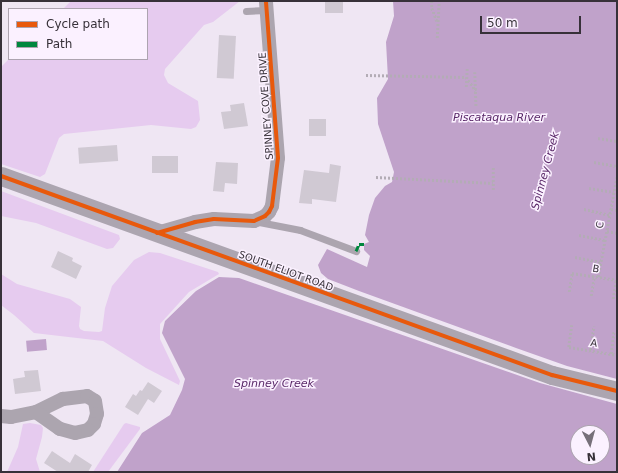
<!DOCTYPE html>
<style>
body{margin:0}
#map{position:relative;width:618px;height:473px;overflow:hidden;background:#efe6f3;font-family:"DejaVu Sans",sans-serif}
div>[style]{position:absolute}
.green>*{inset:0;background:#e6cbef}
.water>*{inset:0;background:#c0a2ca;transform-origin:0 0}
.building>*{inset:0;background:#d0c9d3;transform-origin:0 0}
.path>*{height:2.5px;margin-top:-1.25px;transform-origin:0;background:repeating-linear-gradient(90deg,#b3acb5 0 2px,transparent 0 4px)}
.lane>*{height:7px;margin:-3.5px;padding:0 3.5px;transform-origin:3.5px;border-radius:3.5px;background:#aca5af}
.street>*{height:14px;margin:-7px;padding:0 7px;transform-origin:7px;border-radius:7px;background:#aca5af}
.secondary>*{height:19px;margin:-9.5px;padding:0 9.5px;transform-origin:9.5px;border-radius:9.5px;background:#aca5b0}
.quiet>*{height:3px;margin-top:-1.5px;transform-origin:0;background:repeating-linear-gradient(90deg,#00873e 0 6px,transparent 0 9px)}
.cycleway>*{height:4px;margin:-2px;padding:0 2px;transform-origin:2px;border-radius:2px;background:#e8590c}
span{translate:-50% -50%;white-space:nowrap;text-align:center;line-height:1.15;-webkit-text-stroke:3px #fbf1ff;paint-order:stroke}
.street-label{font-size:10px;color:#373139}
.water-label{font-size:11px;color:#592768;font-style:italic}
.frame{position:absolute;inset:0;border:2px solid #373139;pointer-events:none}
.legend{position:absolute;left:8px;top:8px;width:140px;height:52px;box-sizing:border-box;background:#fbf1ff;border:1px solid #ada4b0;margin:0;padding:5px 7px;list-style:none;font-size:12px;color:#373139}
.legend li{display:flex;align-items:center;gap:8px;height:20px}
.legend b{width:20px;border:1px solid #ada4b0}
.north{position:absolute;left:570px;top:425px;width:40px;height:40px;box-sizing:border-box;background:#fbf1ff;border:1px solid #ada4b0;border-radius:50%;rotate:174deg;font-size:11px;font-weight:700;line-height:16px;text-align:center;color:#373139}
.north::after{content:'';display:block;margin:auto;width:14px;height:18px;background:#77707a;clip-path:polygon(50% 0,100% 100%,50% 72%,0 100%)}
.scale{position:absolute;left:480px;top:16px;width:101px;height:18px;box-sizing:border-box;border:2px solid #373139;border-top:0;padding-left:5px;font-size:12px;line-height:14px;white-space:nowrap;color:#373139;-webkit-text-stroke:3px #fbf1ff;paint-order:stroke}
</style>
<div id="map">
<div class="green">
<div style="clip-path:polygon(71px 1px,240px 1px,213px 22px,204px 25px,165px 69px,164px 75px,168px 83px,198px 101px,200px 120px,196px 127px,191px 129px,151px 125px,64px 134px,59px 138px,45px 174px,40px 177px,1px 164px,1px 67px,9px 59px,147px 59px,147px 9px,63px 9px)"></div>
<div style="clip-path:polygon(1px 191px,119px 235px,120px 239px,113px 248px,107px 249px,36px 223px,1px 216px)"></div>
<div style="clip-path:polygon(149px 252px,160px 253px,218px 272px,219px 274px,189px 292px,160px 324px,160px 339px,180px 381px,179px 385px,146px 368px,103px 341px,34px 333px,14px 315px,1px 305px,1px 274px,17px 284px,70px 299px,81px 307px,79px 326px,80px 329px,84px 331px,99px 332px,102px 331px,105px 308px,112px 286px,134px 260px)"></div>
<div style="clip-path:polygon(30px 423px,41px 425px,43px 428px,42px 437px,36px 459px,40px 472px,7px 472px,18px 447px,23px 424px)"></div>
<div style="clip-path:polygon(126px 423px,140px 427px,140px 429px,108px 472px,93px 472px,124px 424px)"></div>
</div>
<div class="water">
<div style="clip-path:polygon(393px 1px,617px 1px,617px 379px,567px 366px,516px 348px,359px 291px,328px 279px,321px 273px,318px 265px,327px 249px,367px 267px,370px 256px,364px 250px,364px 244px,369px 242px,365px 235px,369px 215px,375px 198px,385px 186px,392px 182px,394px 172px,378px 124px,377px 98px,388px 79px,386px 42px,394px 16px)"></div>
<div style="clip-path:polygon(evenodd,219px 277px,239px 278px,540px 383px,617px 404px,617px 472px,117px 472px,142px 433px,170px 415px,182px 390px,185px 379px,162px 333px,165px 321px,196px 291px,219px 277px,578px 433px,602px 433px,602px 457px,578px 457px,578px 433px)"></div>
<div style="left:46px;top:339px;width:11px;height:20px;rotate:85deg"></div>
</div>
<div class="building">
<div style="left:325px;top:1px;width:18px;height:12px"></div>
<div style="left:219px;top:35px;width:17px;height:43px;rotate:3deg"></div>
<div style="clip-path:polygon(244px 103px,248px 126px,224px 129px,221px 112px,231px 111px,230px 105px)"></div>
<div style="left:309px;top:119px;width:17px;height:17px"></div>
<div style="left:117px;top:145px;width:16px;height:39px;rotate:86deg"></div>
<div style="left:152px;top:156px;width:26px;height:17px"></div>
<div style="clip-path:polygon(216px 162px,238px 163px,237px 184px,225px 183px,224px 192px,213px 191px)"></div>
<div style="clip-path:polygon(330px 164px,341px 166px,336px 202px,312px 199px,312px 204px,299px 203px,304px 170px,329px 173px)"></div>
<div style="clip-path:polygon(58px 251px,73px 258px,72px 261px,82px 266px,76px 279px,51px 267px)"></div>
<div style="clip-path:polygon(38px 370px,41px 391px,15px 394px,13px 379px,25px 377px,24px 371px)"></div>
<div style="clip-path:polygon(148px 382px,162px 391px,154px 403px,148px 399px,138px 415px,125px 407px,133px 394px,136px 396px,140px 390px,142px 391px)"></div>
<div style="clip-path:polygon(52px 451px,70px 463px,75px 454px,92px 465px,88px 472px,58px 472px,44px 463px)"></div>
</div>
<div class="path">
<div style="left:432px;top:1px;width:7px;rotate:90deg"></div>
<div style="left:432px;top:8px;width:14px;rotate:69deg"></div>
<div style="left:437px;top:38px;width:37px;rotate:-87deg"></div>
<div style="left:475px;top:72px;width:35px;rotate:88deg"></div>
<div style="left:366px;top:75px;width:100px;rotate:1.1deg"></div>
<div style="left:466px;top:77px;width:17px;rotate:54deg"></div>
<div style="left:466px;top:87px;width:20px;rotate:-87deg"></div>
<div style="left:598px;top:138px;width:19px;rotate:9deg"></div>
<div style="left:594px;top:162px;width:23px;rotate:10deg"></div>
<div style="left:376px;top:177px;width:117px;rotate:2.9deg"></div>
<div style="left:589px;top:188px;width:25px;rotate:9deg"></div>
<div style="left:493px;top:190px;width:23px;rotate:-90deg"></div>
<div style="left:584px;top:209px;width:27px;rotate:13deg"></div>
<div style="left:611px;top:209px;width:6px;rotate:9deg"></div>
<div style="left:607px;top:231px;width:10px;rotate:11deg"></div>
<div style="left:579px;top:235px;width:26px;rotate:11deg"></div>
<div style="left:575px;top:257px;width:26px;rotate:11deg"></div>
<div style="left:598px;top:277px;width:104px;rotate:-79.4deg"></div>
<div style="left:569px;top:292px;width:19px;rotate:-81deg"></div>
<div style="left:572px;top:273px;width:46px;rotate:8.8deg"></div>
<div style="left:591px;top:296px;width:20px;rotate:-81deg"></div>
<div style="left:613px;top:299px;width:19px;rotate:-81deg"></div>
<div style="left:572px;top:325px;width:22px;rotate:98deg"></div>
<div style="left:569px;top:347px;width:49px;rotate:9.5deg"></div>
<div style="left:590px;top:350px;width:24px;rotate:-81deg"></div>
<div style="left:611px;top:354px;width:23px;rotate:-83deg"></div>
</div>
<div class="lane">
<div style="left:246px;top:11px;width:21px;rotate:-3deg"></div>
<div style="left:259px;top:222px;width:42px;rotate:11deg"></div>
<div style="left:300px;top:230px;width:60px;rotate:20.6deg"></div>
</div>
<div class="street">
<div style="left:157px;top:233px;width:40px;rotate:-16deg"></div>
<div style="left:195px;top:222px;width:19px;rotate:-9deg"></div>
<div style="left:214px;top:219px;width:40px;rotate:2.9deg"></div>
<div style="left:254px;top:221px;width:12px;rotate:-24deg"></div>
<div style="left:265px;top:216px;width:6px;rotate:-45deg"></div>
<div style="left:269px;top:212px;width:7px;rotate:-63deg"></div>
<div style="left:272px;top:206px;width:48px;rotate:-82.9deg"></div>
<div style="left:278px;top:158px;width:157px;rotate:-94.4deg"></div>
<div style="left:1px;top:416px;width:10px;rotate:6deg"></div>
<div style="left:11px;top:417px;width:25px;rotate:-11deg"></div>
<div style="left:36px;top:412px;width:30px;rotate:-26deg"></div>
<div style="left:63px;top:399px;width:24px;rotate:-7deg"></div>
<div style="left:87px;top:396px;width:9px;rotate:32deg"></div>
<div style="left:95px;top:401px;width:13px;rotate:81deg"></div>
<div style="left:97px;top:414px;width:10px;rotate:107deg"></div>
<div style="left:94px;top:424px;width:8px;rotate:135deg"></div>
<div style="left:88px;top:430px;width:13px;rotate:167deg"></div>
<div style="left:75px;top:433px;width:16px;rotate:-165deg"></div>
<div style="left:60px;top:429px;width:29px;rotate:-145deg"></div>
</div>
<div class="secondary">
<div style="left:1px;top:176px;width:586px;rotate:19.86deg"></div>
<div style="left:552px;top:375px;width:67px;rotate:13.8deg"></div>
</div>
<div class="quiet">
<div style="left:356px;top:251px;width:8px;rotate:-67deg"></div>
<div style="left:359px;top:244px;width:5px"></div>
</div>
<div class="cycleway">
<div style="left:1px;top:176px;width:586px;rotate:19.86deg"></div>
<div style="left:552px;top:375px;width:67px;rotate:13.8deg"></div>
<div style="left:157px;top:233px;width:40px;rotate:-16deg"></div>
<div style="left:195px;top:222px;width:19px;rotate:-9deg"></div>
<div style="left:214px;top:219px;width:40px;rotate:2.9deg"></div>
<div style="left:254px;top:221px;width:12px;rotate:-24deg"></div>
<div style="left:265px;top:216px;width:6px;rotate:-45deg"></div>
<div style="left:269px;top:212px;width:7px;rotate:-63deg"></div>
<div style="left:272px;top:206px;width:48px;rotate:-82.9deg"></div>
<div style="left:278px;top:158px;width:157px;rotate:-94.4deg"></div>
</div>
<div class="street-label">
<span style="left:266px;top:106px;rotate:-94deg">SPINNEY COVE DRIVE</span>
<span style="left:600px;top:225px;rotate:-79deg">C</span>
<span style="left:596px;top:269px;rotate:10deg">B</span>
<span style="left:286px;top:271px;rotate:20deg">SOUTH ELIOT ROAD</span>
<span style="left:594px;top:343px;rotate:9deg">A</span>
</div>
<div class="water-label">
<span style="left:499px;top:118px">Piscataqua River</span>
<span style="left:546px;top:171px;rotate:-75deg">Spinney Creek</span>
<span style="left:274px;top:384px">Spinney Creek</span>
</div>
<div class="frame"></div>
<ul class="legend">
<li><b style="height:5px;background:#e8590c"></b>Cycle path</li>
<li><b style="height:5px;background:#00873e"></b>Path</li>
</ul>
<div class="north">N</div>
<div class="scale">50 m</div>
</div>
